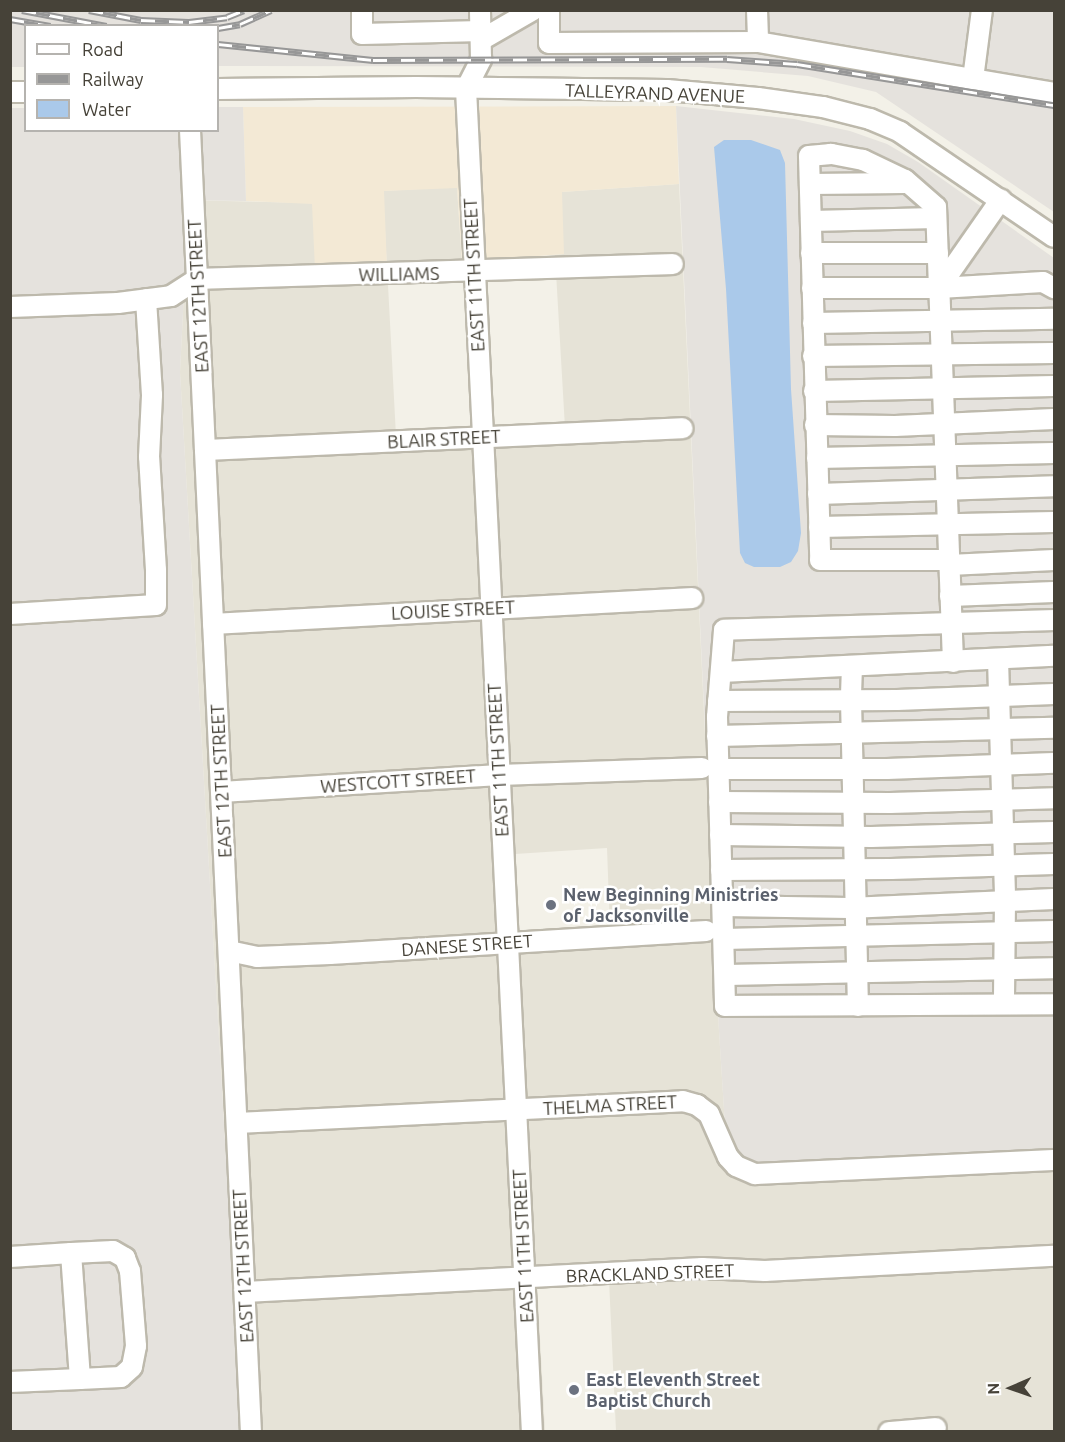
<!DOCTYPE html>
<style>
body{margin:0}
#map{position:relative;width:1065px;height:1442px;overflow:hidden;background:#f3f1e8;font-family:Ubuntu,sans-serif}
div>[style]{position:absolute}
.residential>*{inset:0;background:#e6e3d7}
.commercial>*{inset:0;background:#f3e9d5}
.industrial>*{inset:0;background:#e5e2dd}
.water>*{inset:0;background:#aac9ea}
.roads{filter:drop-shadow(2px 0 #bdb9ac) drop-shadow(-2px 0 #bdb9ac) drop-shadow(0 2px #bdb9ac) drop-shadow(0 -2px #bdb9ac)}
.minor>*{height:20px;margin:-10px;padding:0 10px;transform-origin:10px;border-radius:10px;background:#fff}
.rail>*{height:7px;margin-top:-3.5px;transform-origin:0;background:repeating-linear-gradient(90deg,#fff 0 14px,#979797 0 28px);box-sizing:border-box;border-block:2px solid #979797}
.dots>*{width:16px;height:16px;translate:-50% -50%;box-sizing:border-box;border:3px solid #fff;border-radius:50%}
span{translate:-50% -50%;white-space:nowrap;text-align:center;line-height:1.15;-webkit-text-stroke:5px #fff;paint-order:stroke}
.street-label{font-size:18px;color:#464238}
.worship-label{font-size:18px;color:#5b616d;font-weight:700}
.left{translate:0 -50%;text-align:left}
.frame{position:absolute;inset:0;border:12px solid #464238;pointer-events:none}
.legend{position:absolute;left:24px;top:24px;width:195px;height:108px;box-sizing:border-box;background:#fff;border:2px solid #b5b3af;margin:0;padding:8px 10px;list-style:none;font-size:18px;color:#464238}
.legend li{display:flex;align-items:center;gap:12px;height:30px}
.legend b{width:30px;border:2px solid #b5b3af}
.north{position:absolute;left:981px;top:1358px;width:60px;height:60px;-webkit-text-stroke:4px #fff;paint-order:stroke;rotate:268deg;font-size:16px;font-weight:700;line-height:24px;text-align:center;color:#464238}
.north::after{content:'';display:block;margin:auto;width:21px;height:27px;background:#464238;clip-path:polygon(50% 0,100% 100%,50% 72%,0 100%)}
</style>
<div id="map">
<div class="residential">
<div style="clip-path:polygon(evenodd,679px 184px,719px 1031px,726px 1141px,1054px 1152px,1054px 1431px,616px 1431px,609px 1280px,537px 1283px,545px 1431px,242px 1431px,180px 372px,186px 252px,183px 200px,313px 203px,387px 269px,383px 191px,457px 187px,463px 281px,388px 285px,396px 436px,565px 428px,555px 255px,563px 254px,561px 192px,679px 184px,607px 848px,610px 930px,518px 934px,515px 854px,607px 848px)"></div>
</div>
<div class="commercial">
<div style="clip-path:polygon(676px 106px,679px 184px,562px 192px,564px 254px,462px 262px,457px 188px,384px 191px,387px 269px,315px 270px,312px 204px,246px 201px,243px 107px)"></div>
</div>
<div class="industrial">
<div style="clip-path:polygon(10px 11px,1054px 11px,1054px 212px,876px 92px,808px 76px,701px 67px,218px 66px,218px 26px,26px 26px,25px 67px,11px 67px)"></div>
<div style="clip-path:polygon(676px 106px,794px 119px,850px 131px,887px 144px,918px 162px,1054px 258px,1054px 1152px,764px 1169px,741px 1160px,726px 1141px,719px 1031px)"></div>
<div style="clip-path:polygon(218px 107px,243px 107px,246px 201px,183px 200px,186px 252px,180px 372px,242px 1431px,11px 1431px,10px 108px,25px 108px,26px 130px,218px 130px)"></div>
</div>
<div class="water">
<div style="clip-path:polygon(724px 140px,751px 140px,780px 150px,785px 163px,791px 389px,801px 533px,798px 551px,791px 562px,780px 567px,754px 567px,745px 563px,740px 553px,726px 289px,714px 147px)"></div>
</div>
<div class="roads">
<div class="minor">
<div style="left:362px;top:10px;width:24px;rotate:90deg"></div>
<div style="left:362px;top:34px;width:119px;rotate:-1.4deg"></div>
<div style="left:549px;top:10px;width:33px;rotate:90deg"></div>
<div style="left:549px;top:43px;width:209px;rotate:-0.3deg"></div>
<div style="left:758px;top:42px;width:218px;rotate:9.8deg"></div>
<div style="left:973px;top:79px;width:70px;rotate:-82.6deg"></div>
<div style="left:757px;top:10px;width:32px;rotate:88deg"></div>
<div style="left:481px;top:40px;width:60px;rotate:-30deg"></div>
<div style="left:973px;top:79px;width:82px;rotate:9.8deg"></div>
<div style="left:218px;top:89px;width:198px;rotate:-0.6deg"></div>
<div style="left:416px;top:87px;width:251px;rotate:0.7deg"></div>
<div style="left:667px;top:90px;width:91px;rotate:5deg"></div>
<div style="left:758px;top:98px;width:66px;rotate:7.9deg"></div>
<div style="left:823px;top:107px;width:49px;rotate:14.3deg"></div>
<div style="left:870px;top:119px;width:33px;rotate:23deg"></div>
<div style="left:900px;top:132px;width:186px;rotate:34.3deg"></div>
<div style="left:466px;top:89px;width:1345px;rotate:87.19deg"></div>
<div style="left:466px;top:89px;width:34px;rotate:-63deg"></div>
<div style="left:481px;top:59px;width:49px;rotate:-91.2deg"></div>
<div style="left:10px;top:92px;width:16px"></div>
<div style="left:190px;top:130px;width:1303px;rotate:87.32deg"></div>
<div style="left:810px;top:184px;width:95px;rotate:-0.6deg"></div>
<div style="left:811px;top:221px;width:125px;rotate:-1.4deg"></div>
<div style="left:811px;top:253px;width:127px"></div>
<div style="left:812px;top:288px;width:127px"></div>
<div style="left:939px;top:288px;width:104px;rotate:-3.3deg"></div>
<div style="left:1043px;top:282px;width:13px;rotate:29deg"></div>
<div style="left:939px;top:288px;width:81px;rotate:-92.1deg"></div>
<div style="left:936px;top:207px;width:41px;rotate:-138.9deg"></div>
<div style="left:905px;top:180px;width:47px;rotate:-154.5deg"></div>
<div style="left:863px;top:160px;width:33px;rotate:-169deg"></div>
<div style="left:831px;top:154px;width:22px;rotate:175deg"></div>
<div style="left:809px;top:156px;width:404px;rotate:88.4deg"></div>
<div style="left:820px;top:560px;width:129px"></div>
<div style="left:10px;top:307px;width:108px;rotate:-2.1deg"></div>
<div style="left:118px;top:303px;width:53px;rotate:-7.5deg"></div>
<div style="left:171px;top:296px;width:31px;rotate:-33deg"></div>
<div style="left:197px;top:279px;width:476px;rotate:-1.8deg"></div>
<div style="left:813px;top:323px;width:241px;rotate:-1deg"></div>
<div style="left:813px;top:356px;width:241px;rotate:-0.7deg"></div>
<div style="left:814px;top:391px;width:240px;rotate:-1.2deg"></div>
<div style="left:815px;top:425px;width:80px;rotate:0.7deg"></div>
<div style="left:895px;top:426px;width:159px;rotate:-2.5deg"></div>
<div style="left:205px;top:450px;width:478px;rotate:-2.6deg"></div>
<div style="left:817px;top:458px;width:237px;rotate:-1.2deg"></div>
<div style="left:818px;top:494px;width:236px;rotate:-1.9deg"></div>
<div style="left:819px;top:527px;width:235px;rotate:-1.2deg"></div>
<div style="left:949px;top:565px;width:105px;rotate:-2.7deg"></div>
<div style="left:950px;top:596px;width:104px;rotate:-2.2deg"></div>
<div style="left:10px;top:614px;width:146px;rotate:-3.5deg"></div>
<div style="left:156px;top:605px;width:35px;rotate:-90deg"></div>
<div style="left:156px;top:570px;width:113px;rotate:-93.5deg"></div>
<div style="left:149px;top:457px;width:62px;rotate:-87.2deg"></div>
<div style="left:152px;top:395px;width:96px;rotate:-93.6deg"></div>
<div style="left:1054px;top:620px;width:330px;rotate:178.3deg"></div>
<div style="left:724px;top:630px;width:87px;rotate:94.6deg"></div>
<div style="left:717px;top:717px;width:289px;rotate:88.4deg"></div>
<div style="left:725px;top:1006px;width:329px;rotate:-0.3deg"></div>
<div style="left:213px;top:624px;width:480px;rotate:-3.1deg"></div>
<div style="left:998px;top:659px;width:242px;rotate:88.3deg"></div>
<div style="left:1005px;top:901px;width:103px;rotate:90.6deg"></div>
<div style="left:953px;top:662px;width:374px;rotate:-92.1deg"></div>
<div style="left:939px;top:288px;width:108px;rotate:-55.1deg"></div>
<div style="left:852px;top:666px;width:34px;rotate:92deg"></div>
<div style="left:851px;top:700px;width:306px;rotate:88.7deg"></div>
<div style="left:721px;top:672px;width:333px;rotate:-2.8deg"></div>
<div style="left:718px;top:701px;width:179px;rotate:-0.3deg"></div>
<div style="left:897px;top:700px;width:157px;rotate:-2.2deg"></div>
<div style="left:717px;top:736px;width:337px;rotate:-1.4deg"></div>
<div style="left:718px;top:769px;width:169px"></div>
<div style="left:887px;top:769px;width:167px;rotate:-2.1deg"></div>
<div style="left:221px;top:792px;width:279px;rotate:-3.5deg"></div>
<div style="left:499px;top:775px;width:203px;rotate:-2deg"></div>
<div style="left:719px;top:802px;width:171px;rotate:0.3deg"></div>
<div style="left:890px;top:803px;width:164px;rotate:-1.7deg"></div>
<div style="left:720px;top:835px;width:151px;rotate:0.8deg"></div>
<div style="left:871px;top:837px;width:183px;rotate:-1.6deg"></div>
<div style="left:721px;top:870px;width:170px;rotate:-0.3deg"></div>
<div style="left:891px;top:869px;width:163px;rotate:-1.8deg"></div>
<div style="left:723px;top:906px;width:126px;rotate:0.9deg"></div>
<div style="left:849px;top:908px;width:205px;rotate:-2.5deg"></div>
<div style="left:724px;top:939px;width:330px;rotate:-1.4deg"></div>
<div style="left:229px;top:951px;width:29px;rotate:12deg"></div>
<div style="left:257px;top:957px;width:73px;rotate:-2.4deg"></div>
<div style="left:330px;top:954px;width:377px;rotate:-3.5deg"></div>
<div style="left:725px;top:975px;width:329px;rotate:-1.2deg"></div>
<div style="left:237px;top:1123px;width:447px;rotate:-2.8deg"></div>
<div style="left:683px;top:1101px;width:15px;rotate:16deg"></div>
<div style="left:697px;top:1105px;width:15px;rotate:37deg"></div>
<div style="left:709px;top:1114px;width:47px;rotate:66.2deg"></div>
<div style="left:728px;top:1157px;width:12px;rotate:48deg"></div>
<div style="left:736px;top:1166px;width:21px;rotate:23deg"></div>
<div style="left:755px;top:1174px;width:299px;rotate:-2.7deg"></div>
<div style="left:71px;top:1253px;width:42px;rotate:-2.7deg"></div>
<div style="left:113px;top:1251px;width:14px;rotate:30deg"></div>
<div style="left:125px;top:1258px;width:14px;rotate:69deg"></div>
<div style="left:130px;top:1271px;width:75px;rotate:85.4deg"></div>
<div style="left:136px;top:1346px;width:21px;rotate:101deg"></div>
<div style="left:132px;top:1367px;width:15px;rotate:138deg"></div>
<div style="left:121px;top:1377px;width:41px;rotate:177.2deg"></div>
<div style="left:10px;top:1257px;width:61px;rotate:-3.8deg"></div>
<div style="left:71px;top:1253px;width:126px;rotate:85.9deg"></div>
<div style="left:80px;top:1379px;width:70px;rotate:177.5deg"></div>
<div style="left:245px;top:1292px;width:458px;rotate:-3deg"></div>
<div style="left:702px;top:1268px;width:63px;rotate:2.7deg"></div>
<div style="left:765px;top:1271px;width:289px;rotate:-3deg"></div>
<div style="left:889px;top:1432px;width:47px;rotate:-4.9deg"></div>
</div>
</div>
<div class="rail">
<div style="left:22px;top:10px;width:86px;rotate:10.7deg"></div>
<div style="left:89px;top:10px;width:53px;rotate:10.9deg"></div>
<div style="left:141px;top:20px;width:48px;rotate:2.4deg"></div>
<div style="left:189px;top:22px;width:38px;rotate:-7deg"></div>
<div style="left:227px;top:17px;width:18px;rotate:-22deg"></div>
<div style="left:10px;top:19px;width:41px;rotate:9.9deg"></div>
<div style="left:218px;top:28px;width:22px;rotate:-10deg"></div>
<div style="left:240px;top:24px;width:34px;rotate:-24deg"></div>
<div style="left:218px;top:44px;width:156px;rotate:5.9deg"></div>
<div style="left:373px;top:60px;width:354px;rotate:-0.2deg"></div>
<div style="left:727px;top:59px;width:70px;rotate:4.1deg"></div>
<div style="left:797px;top:64px;width:260px;rotate:9.1deg"></div>
</div>
<div class="dots">
<div style="left:551px;top:905px;background:#6b7280"></div>
<div style="left:574px;top:1390px;background:#6b7280"></div>
</div>
<div class="street-label">
<span style="left:655px;top:93px;rotate:2deg">TALLEYRAND AVENUE</span>
<span style="left:399px;top:274px;rotate:-1deg">WILLIAMS</span>
<span style="left:474px;top:275px;rotate:-93deg">EAST 11TH STREET</span>
<span style="left:198px;top:296px;rotate:-93deg">EAST 12TH STREET</span>
<span style="left:444px;top:439px;rotate:-3deg">BLAIR STREET</span>
<span style="left:453px;top:610px;rotate:-3deg">LOUISE STREET</span>
<span style="left:498px;top:760px;rotate:-93deg">EAST 11TH STREET</span>
<span style="left:221px;top:781px;rotate:-93deg">EAST 12TH STREET</span>
<span style="left:398px;top:781px;rotate:-4deg">WESTCOTT STREET</span>
<span style="left:467px;top:945px;rotate:-4deg">DANESE STREET</span>
<span style="left:610px;top:1105px;rotate:-3deg">THELMA STREET</span>
<span style="left:523px;top:1246px;rotate:-93deg">EAST 11TH STREET</span>
<span style="left:243px;top:1266px;rotate:-93deg">EAST 12TH STREET</span>
<span style="left:650px;top:1273px;rotate:-2deg">BRACKLAND STREET</span>
</div>
<div class="worship-label">
<span class="left" style="left:563px;top:905px">New Beginning Ministries<br>of Jacksonville</span>
<span class="left" style="left:586px;top:1390px">East Eleventh Street<br>Baptist Church</span>
</div>
<div class="frame"></div>
<ul class="legend">
<li><b style="height:8px;background:#fff"></b>Road</li>
<li><b style="height:8px;background:#979797"></b>Railway</li>
<li><b style="height:16px;background:#aac9ea"></b>Water</li>
</ul>
<div class="north">N</div>
</div>
